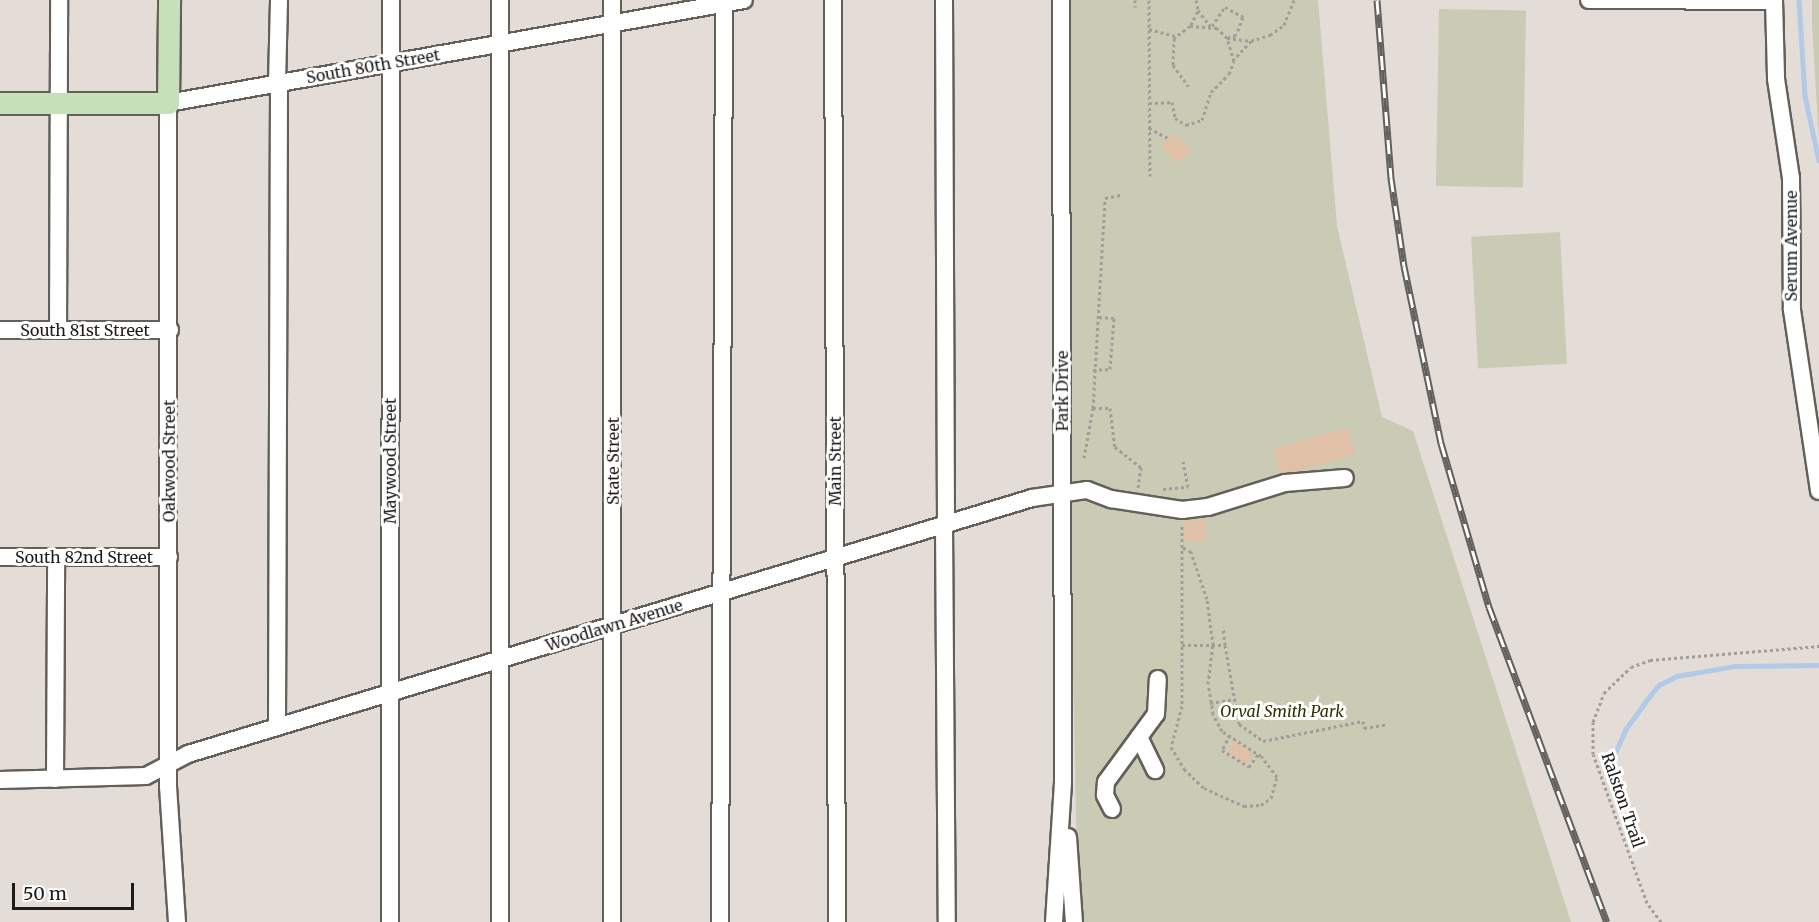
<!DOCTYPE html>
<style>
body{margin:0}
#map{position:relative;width:1819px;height:922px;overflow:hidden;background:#e4ddd7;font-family:Merriweather,serif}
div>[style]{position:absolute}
.green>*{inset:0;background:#c9cbb4;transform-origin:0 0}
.stream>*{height:4.5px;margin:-2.25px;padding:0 2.25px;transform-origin:2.25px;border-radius:2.25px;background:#b2c9e8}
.building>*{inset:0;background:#e0c0a7;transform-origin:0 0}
.path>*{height:3px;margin-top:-1.5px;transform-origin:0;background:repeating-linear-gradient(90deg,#a39d99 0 3px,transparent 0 6px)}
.roads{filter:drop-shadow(2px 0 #655f5a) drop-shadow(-2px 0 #655f5a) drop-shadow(0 2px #655f5a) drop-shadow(0 -2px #655f5a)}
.minor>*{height:16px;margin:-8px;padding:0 8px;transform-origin:8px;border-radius:8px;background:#fff}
.major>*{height:21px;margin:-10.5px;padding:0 10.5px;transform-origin:10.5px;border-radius:10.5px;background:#c5e1ba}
.rail>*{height:7px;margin-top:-3.5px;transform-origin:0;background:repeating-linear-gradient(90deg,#fff 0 14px,#635f5c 0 28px);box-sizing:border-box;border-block:2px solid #635f5c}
span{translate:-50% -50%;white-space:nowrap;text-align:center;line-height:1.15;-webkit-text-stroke:6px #fff;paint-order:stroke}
.street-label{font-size:16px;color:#1e1b19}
.park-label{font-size:16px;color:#303102;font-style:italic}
.scale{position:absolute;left:12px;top:883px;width:122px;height:27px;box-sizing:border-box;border:3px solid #1e1b19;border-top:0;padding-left:8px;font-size:18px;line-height:21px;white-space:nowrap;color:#1e1b19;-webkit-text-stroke:4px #fff;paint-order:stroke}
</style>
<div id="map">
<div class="green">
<div style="clip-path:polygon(1069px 0,1318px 0,1337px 226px,1382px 417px,1413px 431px,1571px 922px,1078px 922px,1070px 515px)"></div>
<div style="clip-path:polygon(1812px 0,1819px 0,1819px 139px,1812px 26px)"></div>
<div style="left:1439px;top:9px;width:87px;height:177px;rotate:1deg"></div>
<div style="left:1560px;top:232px;width:132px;height:89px;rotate:87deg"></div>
</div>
<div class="stream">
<div style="left:1799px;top:0;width:96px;rotate:86.4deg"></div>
<div style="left:1805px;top:96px;width:66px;rotate:77.8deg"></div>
<div style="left:1611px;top:762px;width:35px;rotate:-66deg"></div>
<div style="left:1625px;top:730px;width:34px;rotate:-54deg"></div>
<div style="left:1645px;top:702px;width:22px;rotate:-51deg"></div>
<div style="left:1659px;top:685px;width:20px;rotate:-27deg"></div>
<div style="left:1677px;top:676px;width:59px;rotate:-9.8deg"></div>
<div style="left:1735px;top:666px;width:84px;rotate:-0.7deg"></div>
</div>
<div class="building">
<div style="left:1174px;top:133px;width:25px;height:18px;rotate:47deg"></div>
<div style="left:1348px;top:428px;width:28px;height:78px;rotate:75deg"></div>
<div style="left:1184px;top:520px;width:21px;height:21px"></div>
<div style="left:1235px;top:740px;width:22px;height:15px;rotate:32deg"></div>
</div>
<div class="path">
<div style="left:1135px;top:0;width:7px;rotate:90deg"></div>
<div style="left:1149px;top:0;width:176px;rotate:89.7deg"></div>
<div style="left:1196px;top:0;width:10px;rotate:79deg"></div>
<div style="left:1191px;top:25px;width:17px;rotate:-65deg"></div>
<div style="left:1198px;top:10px;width:20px;rotate:53deg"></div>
<div style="left:1212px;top:26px;width:23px;rotate:-56deg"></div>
<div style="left:1225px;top:7px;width:21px;rotate:29deg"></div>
<div style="left:1243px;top:17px;width:19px;rotate:111deg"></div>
<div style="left:1236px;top:35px;width:9px;rotate:162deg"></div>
<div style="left:1227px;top:38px;width:24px;rotate:7deg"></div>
<div style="left:1251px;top:41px;width:25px;rotate:133deg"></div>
<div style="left:1149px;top:29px;width:28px;rotate:15deg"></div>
<div style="left:1251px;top:41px;width:20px;rotate:-18deg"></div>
<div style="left:1270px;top:35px;width:17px;rotate:-36deg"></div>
<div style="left:1284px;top:25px;width:27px;rotate:-68deg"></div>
<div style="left:1149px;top:103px;width:23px;rotate:-2deg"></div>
<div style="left:1172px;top:102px;width:16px;rotate:79deg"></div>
<div style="left:1175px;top:118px;width:13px;rotate:32deg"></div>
<div style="left:1186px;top:125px;width:17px;rotate:-17deg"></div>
<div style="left:1202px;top:120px;width:29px;rotate:-72deg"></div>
<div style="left:1211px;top:92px;width:25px;rotate:-45deg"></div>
<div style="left:1229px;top:74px;width:14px;rotate:-69deg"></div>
<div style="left:1234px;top:61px;width:24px;rotate:-107deg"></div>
<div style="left:1227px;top:38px;width:14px;rotate:-135deg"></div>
<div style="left:1217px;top:28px;width:27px;rotate:-176deg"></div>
<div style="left:1190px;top:26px;width:20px;rotate:143deg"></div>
<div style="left:1174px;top:38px;width:27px;rotate:92deg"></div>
<div style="left:1173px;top:65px;width:26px;rotate:54deg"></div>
<div style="left:1149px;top:128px;width:21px;rotate:28deg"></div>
<div style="left:1093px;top:370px;width:17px;rotate:-3deg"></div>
<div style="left:1110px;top:369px;width:51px;rotate:-85.5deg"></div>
<div style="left:1114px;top:318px;width:17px;rotate:-177deg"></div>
<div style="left:1093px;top:408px;width:17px"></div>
<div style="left:1110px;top:408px;width:39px;rotate:83deg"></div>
<div style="left:1115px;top:447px;width:33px;rotate:38deg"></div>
<div style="left:1141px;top:467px;width:21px;rotate:98deg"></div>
<div style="left:1084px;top:458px;width:51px;rotate:-79.8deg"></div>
<div style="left:1093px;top:408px;width:210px;rotate:-86.7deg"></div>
<div style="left:1105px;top:198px;width:16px;rotate:-11deg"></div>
<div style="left:1163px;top:489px;width:25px;rotate:-5deg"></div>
<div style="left:1188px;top:487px;width:26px;rotate:-101deg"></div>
<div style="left:1182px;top:526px;width:180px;rotate:90deg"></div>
<div style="left:1182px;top:706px;width:42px;rotate:105deg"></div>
<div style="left:1171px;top:747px;width:26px;rotate:59deg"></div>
<div style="left:1184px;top:769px;width:28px;rotate:44deg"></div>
<div style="left:1204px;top:788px;width:44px;rotate:24.2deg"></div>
<div style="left:1244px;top:806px;width:17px;rotate:-3deg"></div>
<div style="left:1261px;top:805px;width:12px;rotate:-35deg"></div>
<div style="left:1271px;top:798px;width:22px;rotate:-74deg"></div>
<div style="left:1277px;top:777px;width:26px;rotate:-127deg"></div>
<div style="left:1261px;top:756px;width:46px;rotate:-147.3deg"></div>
<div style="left:1222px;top:731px;width:19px;rotate:-118deg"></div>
<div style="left:1213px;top:714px;width:30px;rotate:-99deg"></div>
<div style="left:1208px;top:684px;width:39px;rotate:-83deg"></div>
<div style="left:1213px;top:645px;width:46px;rotate:-97.4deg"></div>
<div style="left:1207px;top:599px;width:50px;rotate:-108.8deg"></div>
<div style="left:1191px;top:552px;width:10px;rotate:-151deg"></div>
<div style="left:1182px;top:645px;width:43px"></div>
<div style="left:1225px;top:645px;width:18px;rotate:-96deg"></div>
<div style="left:1225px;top:645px;width:80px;rotate:80deg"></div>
<div style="left:1239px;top:724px;width:29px;rotate:35deg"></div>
<div style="left:1263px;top:741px;width:102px;rotate:-11.3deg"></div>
<div style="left:1363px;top:721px;width:7px;rotate:82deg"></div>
<div style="left:1364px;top:728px;width:24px;rotate:-9deg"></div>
<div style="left:1210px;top:703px;width:25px;rotate:-9deg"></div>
<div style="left:1230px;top:735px;width:17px;rotate:118deg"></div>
<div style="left:1222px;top:750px;width:32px;rotate:32deg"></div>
<div style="left:1249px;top:767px;width:16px;rotate:-55deg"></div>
<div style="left:1661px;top:922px;width:24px;rotate:-126deg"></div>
<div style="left:1647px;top:903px;width:158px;rotate:-109.9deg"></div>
<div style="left:1593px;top:754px;width:32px;rotate:-90deg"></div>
<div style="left:1593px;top:722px;width:31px;rotate:-69deg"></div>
<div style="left:1604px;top:693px;width:37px;rotate:-44deg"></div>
<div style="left:1631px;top:667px;width:20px;rotate:-20deg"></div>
<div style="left:1650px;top:660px;width:170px;rotate:-4.7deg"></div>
</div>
<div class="roads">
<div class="minor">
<div style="left:833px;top:0;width:922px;rotate:89.75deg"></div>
<div style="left:944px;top:0;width:524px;rotate:89.78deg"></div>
<div style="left:1589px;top:0;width:185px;rotate:0.3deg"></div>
<div style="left:1774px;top:0;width:79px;rotate:88.5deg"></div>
<div style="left:1776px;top:79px;width:100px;rotate:81.4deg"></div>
<div style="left:1791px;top:178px;width:132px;rotate:89.6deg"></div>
<div style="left:1792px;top:310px;width:183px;rotate:81.5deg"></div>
<div style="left:277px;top:83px;width:83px;rotate:-88.6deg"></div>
<div style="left:0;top:330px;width:170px"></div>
<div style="left:58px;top:330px;width:330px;rotate:-89.8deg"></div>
<div style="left:944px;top:525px;width:397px;rotate:89.6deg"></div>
<div style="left:0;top:557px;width:169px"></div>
<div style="left:277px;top:727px;width:644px;rotate:-89.82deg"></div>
<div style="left:1139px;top:737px;width:37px;rotate:64deg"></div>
<div style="left:55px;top:779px;width:222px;rotate:-89.7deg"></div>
<div style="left:0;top:780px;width:146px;rotate:-1.6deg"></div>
<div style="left:146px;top:776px;width:47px;rotate:-27.6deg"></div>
<div style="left:188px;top:754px;width:882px;rotate:-16.87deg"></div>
<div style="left:1032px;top:498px;width:56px;rotate:-8.3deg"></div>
<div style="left:1087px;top:490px;width:26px;rotate:21deg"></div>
<div style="left:1111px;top:499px;width:72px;rotate:8.8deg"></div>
<div style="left:1182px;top:510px;width:26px;rotate:-7deg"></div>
<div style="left:1208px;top:507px;width:81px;rotate:-17.3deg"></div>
<div style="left:1285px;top:483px;width:60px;rotate:-4.8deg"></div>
<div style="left:1112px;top:809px;width:16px;rotate:-117deg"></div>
<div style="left:1105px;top:795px;width:13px;rotate:-86deg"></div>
<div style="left:1106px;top:782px;width:84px;rotate:-53.7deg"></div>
<div style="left:1156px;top:714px;width:35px;rotate:-87deg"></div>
<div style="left:1068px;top:837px;width:85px;rotate:86deg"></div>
<div style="left:177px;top:922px;width:136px;rotate:-93.8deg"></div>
<div style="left:168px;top:786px;width:683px;rotate:-90deg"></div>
<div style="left:168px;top:103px;width:585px;rotate:-10.14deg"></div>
<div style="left:390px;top:922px;width:922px;rotate:-89.94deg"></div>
<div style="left:500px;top:922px;width:922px;rotate:-90deg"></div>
<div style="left:612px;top:922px;width:922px;rotate:-90deg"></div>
<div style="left:720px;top:922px;width:922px;rotate:-89.75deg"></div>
<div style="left:1054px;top:922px;width:140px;rotate:-86.3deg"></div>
<div style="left:1063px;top:782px;width:782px;rotate:-90.15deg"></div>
</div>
<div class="major">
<div style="left:0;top:103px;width:168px"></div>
<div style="left:168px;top:103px;width:103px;rotate:-89.4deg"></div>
</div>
</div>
<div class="rail">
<div style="left:1377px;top:0;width:179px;rotate:85.5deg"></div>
<div style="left:1391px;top:178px;width:89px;rotate:81.6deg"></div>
<div style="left:1404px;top:266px;width:181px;rotate:78.2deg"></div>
<div style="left:1441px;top:443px;width:171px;rotate:73.7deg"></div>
<div style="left:1489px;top:607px;width:336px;rotate:69.5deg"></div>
</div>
<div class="street-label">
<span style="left:373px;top:66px;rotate:-10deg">South 80th Street</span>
<span style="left:1791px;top:246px;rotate:-90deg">Serum Avenue</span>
<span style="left:85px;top:330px">South 81st Street</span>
<span style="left:1062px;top:391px;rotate:-90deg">Park Drive</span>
<span style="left:169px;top:461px;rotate:-90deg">Oakwood Street</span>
<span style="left:390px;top:461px;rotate:-90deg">Maywood Street</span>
<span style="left:613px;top:461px;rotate:-90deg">State Street</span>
<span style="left:835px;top:461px;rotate:-90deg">Main Street</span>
<span style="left:84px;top:557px">South 82nd Street</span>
<span style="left:614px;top:625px;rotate:-17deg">Woodlawn Avenue</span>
<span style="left:1623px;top:800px;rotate:71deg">Ralston Trail</span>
</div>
<div class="park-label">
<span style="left:1282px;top:711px">Orval Smith Park</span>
</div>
<div class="scale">50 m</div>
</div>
